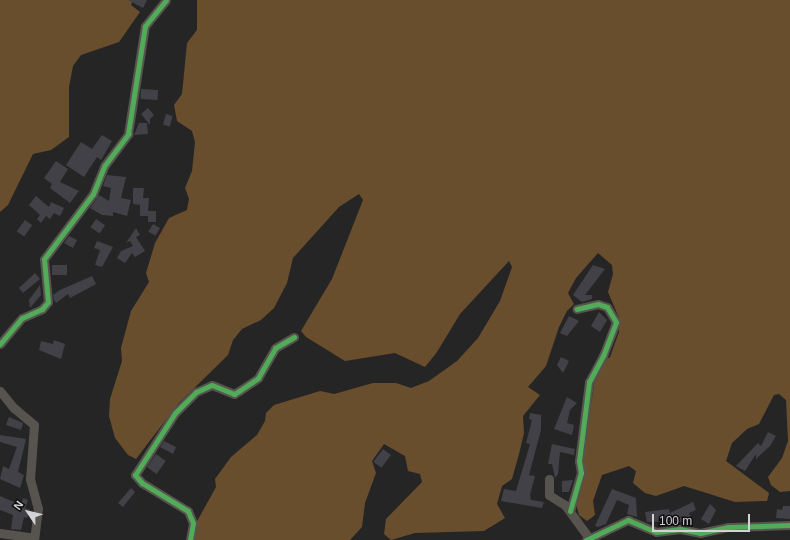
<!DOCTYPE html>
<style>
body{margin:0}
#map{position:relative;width:790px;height:540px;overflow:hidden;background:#252526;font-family:Arial,sans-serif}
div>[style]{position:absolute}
.forest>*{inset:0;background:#694e2e}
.building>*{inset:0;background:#434148;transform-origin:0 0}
.minor>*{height:9px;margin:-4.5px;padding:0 4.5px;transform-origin:4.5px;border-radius:4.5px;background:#57534f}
.cycleway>*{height:5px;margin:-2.5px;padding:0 2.5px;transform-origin:2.5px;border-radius:2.5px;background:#51ab58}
span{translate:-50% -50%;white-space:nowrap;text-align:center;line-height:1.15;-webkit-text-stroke:3.5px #0e0e0f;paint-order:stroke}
.north{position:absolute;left:8px;top:492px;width:40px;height:40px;-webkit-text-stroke:3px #0e0e0f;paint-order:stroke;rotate:305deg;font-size:11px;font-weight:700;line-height:16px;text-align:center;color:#d3d2d4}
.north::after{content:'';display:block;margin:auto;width:14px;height:18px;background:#d3d2d4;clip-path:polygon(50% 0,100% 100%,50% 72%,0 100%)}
.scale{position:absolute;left:652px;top:514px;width:98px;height:18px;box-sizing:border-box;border:2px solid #d3d2d4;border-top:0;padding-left:5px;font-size:12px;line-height:14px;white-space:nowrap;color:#d3d2d4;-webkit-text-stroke:3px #0e0e0f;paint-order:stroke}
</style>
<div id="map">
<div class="forest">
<div style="clip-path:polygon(0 0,133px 0,131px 5px,140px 12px,119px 42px,81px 55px,73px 66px,69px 87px,69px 137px,51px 150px,33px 154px,8px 205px,0 212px)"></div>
<div style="clip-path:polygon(197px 0,790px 0,790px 491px,780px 492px,771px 485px,768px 477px,782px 458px,788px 441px,786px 400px,779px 394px,774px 395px,759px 424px,747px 429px,732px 443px,726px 461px,769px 493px,767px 501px,735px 502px,684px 486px,656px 496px,645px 493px,633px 483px,636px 471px,629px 466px,602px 475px,593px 501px,595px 515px,587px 521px,579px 515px,576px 504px,597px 365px,610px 357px,619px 332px,619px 318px,608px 292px,613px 274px,612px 265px,598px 253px,576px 278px,568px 293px,574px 304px,567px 311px,559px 327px,546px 366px,528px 387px,540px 395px,523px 416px,524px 433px,519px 454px,512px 479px,502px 486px,497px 504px,505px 518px,484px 531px,415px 533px,391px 540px,384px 534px,386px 519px,422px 482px,420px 474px,408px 471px,405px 456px,384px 444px,372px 461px,376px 473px,365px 503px,362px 527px,350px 540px,194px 540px,195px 525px,216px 487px,215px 479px,231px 457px,257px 435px,265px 421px,266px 413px,274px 405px,320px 391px,334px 394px,373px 383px,396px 383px,411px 388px,429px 381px,457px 361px,478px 338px,500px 301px,512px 267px,509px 261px,460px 314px,437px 352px,425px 367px,395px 353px,345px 361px,306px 337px,301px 331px,332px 279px,363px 200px,359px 194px,339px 207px,293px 258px,287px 283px,274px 308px,261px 320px,242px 329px,233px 340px,228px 355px,178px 404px,136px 459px,128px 455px,115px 438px,109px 416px,110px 399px,122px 361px,121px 348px,131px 311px,149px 282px,146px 273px,155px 243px,169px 218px,187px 210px,189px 199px,185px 188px,192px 171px,195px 142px,192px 131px,177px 121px,174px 105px,182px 94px,187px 43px,197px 30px)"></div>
</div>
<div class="building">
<div style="clip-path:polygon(128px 0,147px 0,143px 8px)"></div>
<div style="left:141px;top:89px;width:17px;height:10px;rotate:3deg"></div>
<div style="clip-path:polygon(148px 108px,154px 115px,150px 119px,150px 125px,141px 114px)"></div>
<div style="left:166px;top:114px;width:7px;height:11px;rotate:16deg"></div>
<div style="clip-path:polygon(139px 123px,147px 123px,148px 134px,134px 135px)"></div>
<div style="clip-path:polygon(102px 135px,112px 141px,101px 160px,97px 157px,84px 177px,66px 165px,81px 142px,92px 149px)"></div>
<div style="clip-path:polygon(56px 161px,68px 169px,60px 182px,79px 191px,70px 203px,50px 188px,52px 184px,44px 178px)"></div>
<div style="clip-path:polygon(107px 175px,126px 177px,121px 198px,131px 200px,127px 216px,113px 212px,113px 216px,102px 215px,90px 208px,99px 195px,109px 201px,111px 188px,103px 186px)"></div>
<div style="clip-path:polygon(133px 188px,144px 188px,143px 198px,149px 198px,148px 211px,156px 211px,156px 222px,148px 222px,148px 216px,140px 216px,140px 205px,133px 204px)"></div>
<div style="clip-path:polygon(36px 196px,49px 207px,51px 202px,64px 208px,60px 216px,54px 213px,50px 219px,46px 216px,41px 223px,37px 219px,40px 215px,29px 205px)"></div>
<div style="left:96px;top:219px;width:11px;height:10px;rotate:34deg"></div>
<div style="left:25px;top:220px;width:9px;height:14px;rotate:36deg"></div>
<div style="left:153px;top:224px;width:8px;height:9px;rotate:30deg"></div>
<div style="clip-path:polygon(136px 228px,140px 235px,136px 237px,145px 251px,135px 257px,132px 253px,125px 263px,117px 258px,121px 251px,133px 246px,130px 241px,126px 243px)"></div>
<div style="clip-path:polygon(69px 236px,77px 240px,73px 248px,64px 243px)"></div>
<div style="clip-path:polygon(97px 241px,113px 247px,102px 267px,95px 265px,100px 250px,94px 248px)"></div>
<div style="left:52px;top:265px;width:15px;height:10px"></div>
<div style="clip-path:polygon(593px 265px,605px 269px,585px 295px,592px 295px,592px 299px,582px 302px,573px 295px)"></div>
<div style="clip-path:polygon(35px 273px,40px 279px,23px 293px,19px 288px)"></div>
<div style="clip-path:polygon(92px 276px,96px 284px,70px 298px,68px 294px,56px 303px,54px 300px,53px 295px,60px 290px)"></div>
<div style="clip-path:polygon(40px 285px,41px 295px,30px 308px,29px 300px)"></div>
<div style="clip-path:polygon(599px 312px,607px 320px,600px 332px,591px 326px)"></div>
<div style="clip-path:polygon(569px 316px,579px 321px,567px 336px,560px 333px)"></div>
<div style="clip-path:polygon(54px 340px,65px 344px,61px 359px,39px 350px,41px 341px,53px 344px)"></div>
<div style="clip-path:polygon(561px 357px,569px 361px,563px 373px,557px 365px)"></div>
<div style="clip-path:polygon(567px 397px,577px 403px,570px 410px,567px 423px,574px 425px,572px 435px,554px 429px)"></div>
<div style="clip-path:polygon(530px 413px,541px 415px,541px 430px,529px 475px,535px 476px,530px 495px,531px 500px,544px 502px,542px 508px,501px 501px,504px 489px,516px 491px,530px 444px,526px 443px,532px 420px,529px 419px)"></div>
<div style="clip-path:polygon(9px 417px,23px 423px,21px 430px,6px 425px)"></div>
<div style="clip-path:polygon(768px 432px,776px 436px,770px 446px,756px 459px,756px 454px,745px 471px,736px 466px,758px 443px,761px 446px)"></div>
<div style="clip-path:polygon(0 435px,26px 439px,18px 472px,24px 475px,20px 488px,0 479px,3px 466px,9px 469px,17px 447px,0 442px)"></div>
<div style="clip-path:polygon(164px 441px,176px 447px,173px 454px,160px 447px)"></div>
<div style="clip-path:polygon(552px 444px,575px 449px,574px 455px,560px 452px,558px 474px,555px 478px,552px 464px,548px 464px)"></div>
<div style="left:383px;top:449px;width:10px;height:16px;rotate:37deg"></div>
<div style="left:156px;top:454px;width:12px;height:16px;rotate:35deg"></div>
<div style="clip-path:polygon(573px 480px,569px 492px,562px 492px,562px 481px)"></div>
<div style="clip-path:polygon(131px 488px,135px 492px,123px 507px,118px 503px)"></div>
<div style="clip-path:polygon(612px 489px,636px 498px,637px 517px,627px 514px,629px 505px,617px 500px,606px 524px,598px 527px,595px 526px)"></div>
<div style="clip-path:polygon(0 496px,21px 505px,23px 498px,28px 500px,25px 508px,30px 510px,27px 518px,24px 517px,21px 530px,11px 529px,13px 515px,0 510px)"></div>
<div style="clip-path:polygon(693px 502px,696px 510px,689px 513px,691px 518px,679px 523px,677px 521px,647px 522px,645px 512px,669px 509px,670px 513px)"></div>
<div style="clip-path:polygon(710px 504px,716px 510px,709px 524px,701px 519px)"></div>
<div style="clip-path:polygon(783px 506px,790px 506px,790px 519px,776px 518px,777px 509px,782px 510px)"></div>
</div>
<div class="minor">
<div style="left:0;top:344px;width:34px;rotate:-50deg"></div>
<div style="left:22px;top:318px;width:22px;rotate:-24deg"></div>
<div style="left:42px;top:309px;width:9px;rotate:-49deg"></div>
<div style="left:48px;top:302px;width:43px;rotate:-95.3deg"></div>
<div style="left:44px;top:259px;width:81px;rotate:-53deg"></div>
<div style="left:93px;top:194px;width:31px;rotate:-68deg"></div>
<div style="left:105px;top:165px;width:39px;rotate:-53deg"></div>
<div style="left:128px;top:134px;width:109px;rotate:-81.1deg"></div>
<div style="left:145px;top:26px;width:33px;rotate:-51deg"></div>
<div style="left:0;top:391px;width:22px;rotate:51deg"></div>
<div style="left:14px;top:408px;width:26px;rotate:40deg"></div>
<div style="left:34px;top:425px;width:54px;rotate:94.2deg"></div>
<div style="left:30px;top:479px;width:30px;rotate:75deg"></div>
<div style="left:38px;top:508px;width:32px;rotate:97deg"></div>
<div style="left:549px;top:479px;width:16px;rotate:90deg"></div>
<div style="left:549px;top:495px;width:19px;rotate:32deg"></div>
<div style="left:565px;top:505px;width:41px;rotate:54deg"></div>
<div style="left:570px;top:511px;width:40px;rotate:-74deg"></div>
<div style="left:581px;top:473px;width:12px;rotate:-99deg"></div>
<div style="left:579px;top:461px;width:80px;rotate:-82.8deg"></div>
<div style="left:589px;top:382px;width:30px;rotate:-62deg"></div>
<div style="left:603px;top:356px;width:36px;rotate:-69deg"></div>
<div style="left:616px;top:322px;width:17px;rotate:-121deg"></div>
<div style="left:607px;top:307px;width:9px;rotate:-162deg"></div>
<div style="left:598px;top:304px;width:22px;rotate:167deg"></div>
<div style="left:0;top:533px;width:34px;rotate:8deg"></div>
<div style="left:190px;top:540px;width:17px;rotate:-80deg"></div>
<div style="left:193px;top:523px;width:13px;rotate:-113deg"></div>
<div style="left:188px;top:511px;width:54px;rotate:-148.7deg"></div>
<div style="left:142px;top:483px;width:11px;rotate:-131deg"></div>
<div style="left:135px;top:475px;width:74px;rotate:-57.2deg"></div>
<div style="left:175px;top:413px;width:30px;rotate:-45deg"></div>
<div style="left:196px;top:392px;width:17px;rotate:-24deg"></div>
<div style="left:212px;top:385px;width:24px;rotate:22deg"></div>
<div style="left:234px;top:394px;width:6px;rotate:-31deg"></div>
<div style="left:239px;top:391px;width:23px;rotate:-34deg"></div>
<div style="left:258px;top:378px;width:34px;rotate:-60deg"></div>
<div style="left:275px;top:348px;width:22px;rotate:-30deg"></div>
<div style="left:586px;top:540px;width:47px;rotate:-25.5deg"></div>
<div style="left:628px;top:520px;width:30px;rotate:23deg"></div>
<div style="left:656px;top:532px;width:24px;rotate:-7deg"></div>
<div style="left:680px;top:529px;width:20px;rotate:11deg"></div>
<div style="left:700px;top:533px;width:29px;rotate:-12deg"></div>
<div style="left:728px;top:527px;width:62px;rotate:-1.8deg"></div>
</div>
<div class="cycleway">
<div style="left:0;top:344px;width:34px;rotate:-50deg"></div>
<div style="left:22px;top:318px;width:22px;rotate:-24deg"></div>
<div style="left:42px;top:309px;width:9px;rotate:-49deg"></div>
<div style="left:48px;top:302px;width:43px;rotate:-95.3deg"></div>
<div style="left:44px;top:259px;width:81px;rotate:-53deg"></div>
<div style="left:93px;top:194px;width:31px;rotate:-68deg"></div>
<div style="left:105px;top:165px;width:39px;rotate:-53deg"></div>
<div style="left:128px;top:134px;width:109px;rotate:-81.1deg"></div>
<div style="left:145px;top:26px;width:33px;rotate:-51deg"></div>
<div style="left:570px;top:511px;width:40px;rotate:-74deg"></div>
<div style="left:581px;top:473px;width:12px;rotate:-99deg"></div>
<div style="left:579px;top:461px;width:80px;rotate:-82.8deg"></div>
<div style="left:589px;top:382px;width:30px;rotate:-62deg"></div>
<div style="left:603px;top:356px;width:36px;rotate:-69deg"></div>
<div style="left:616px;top:322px;width:17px;rotate:-121deg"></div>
<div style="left:607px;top:307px;width:9px;rotate:-162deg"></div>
<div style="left:598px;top:304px;width:22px;rotate:167deg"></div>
<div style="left:190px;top:540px;width:17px;rotate:-80deg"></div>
<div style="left:193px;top:523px;width:13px;rotate:-113deg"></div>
<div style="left:188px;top:511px;width:54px;rotate:-148.7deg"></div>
<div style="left:142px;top:483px;width:11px;rotate:-131deg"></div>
<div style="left:135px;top:475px;width:74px;rotate:-57.2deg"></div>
<div style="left:175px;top:413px;width:30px;rotate:-45deg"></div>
<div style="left:196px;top:392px;width:17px;rotate:-24deg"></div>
<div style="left:212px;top:385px;width:24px;rotate:22deg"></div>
<div style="left:234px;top:394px;width:6px;rotate:-31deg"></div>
<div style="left:239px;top:391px;width:23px;rotate:-34deg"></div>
<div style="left:258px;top:378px;width:34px;rotate:-60deg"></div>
<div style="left:275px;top:348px;width:22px;rotate:-30deg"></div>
<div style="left:586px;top:540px;width:47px;rotate:-25.5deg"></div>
<div style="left:628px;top:520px;width:30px;rotate:23deg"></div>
<div style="left:656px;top:532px;width:24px;rotate:-7deg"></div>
<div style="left:680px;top:529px;width:20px;rotate:11deg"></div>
<div style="left:700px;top:533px;width:29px;rotate:-12deg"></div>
<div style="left:728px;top:527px;width:62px;rotate:-1.8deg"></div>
</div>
<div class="north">N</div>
<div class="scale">100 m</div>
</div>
